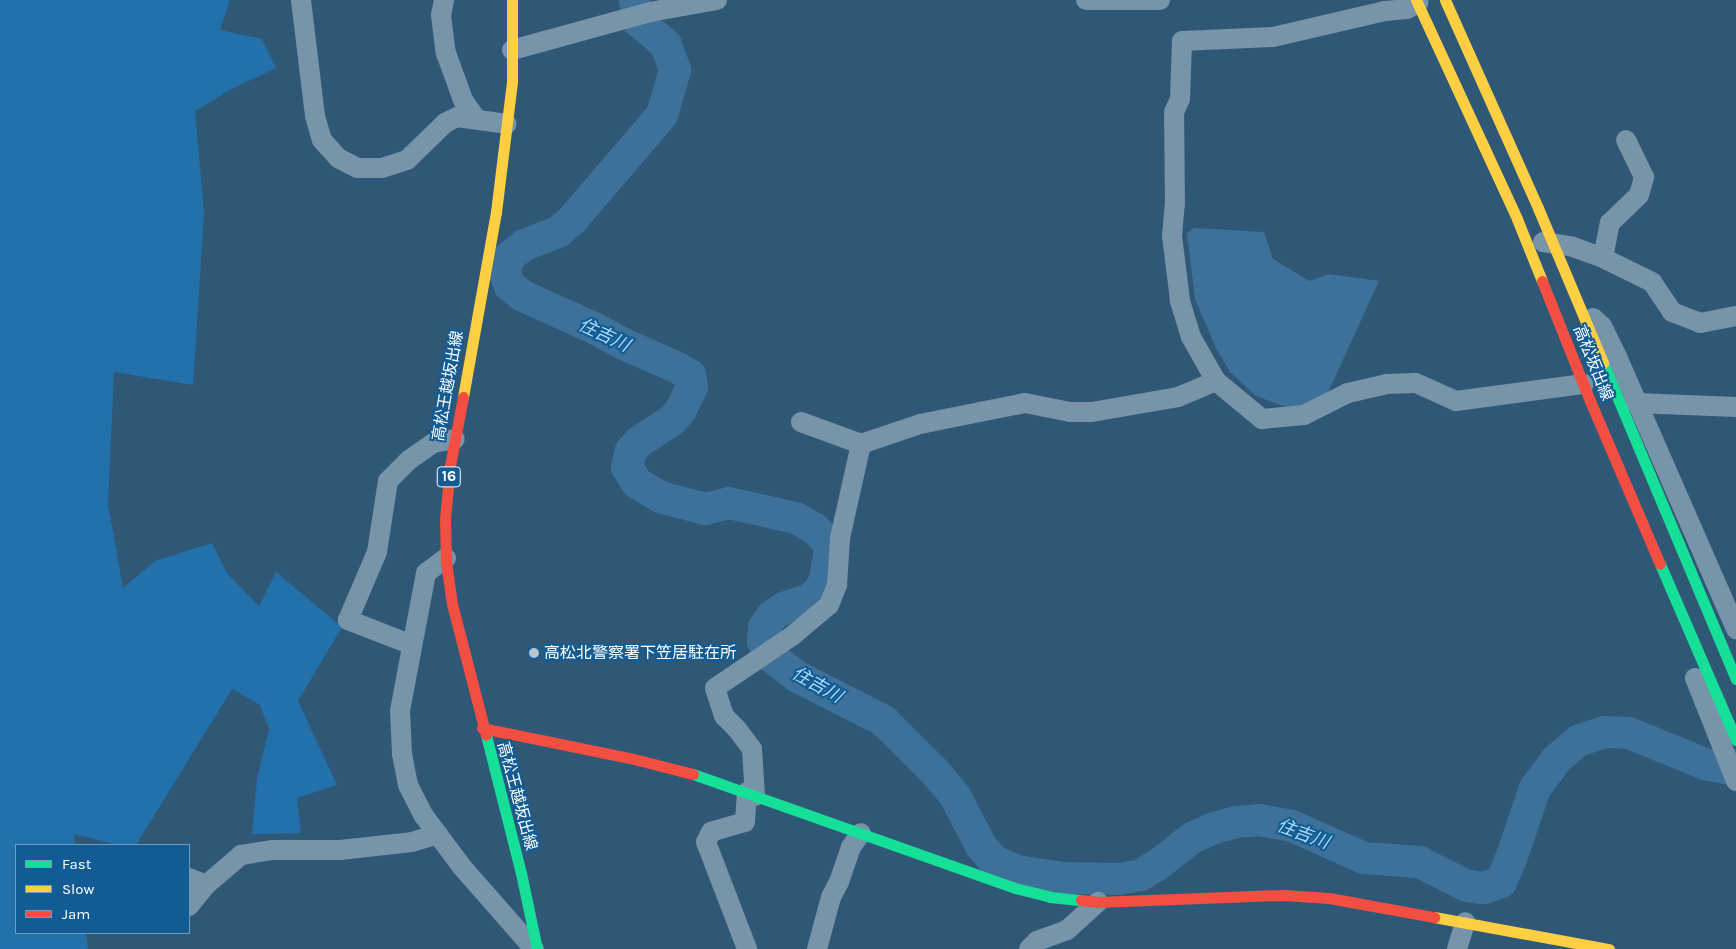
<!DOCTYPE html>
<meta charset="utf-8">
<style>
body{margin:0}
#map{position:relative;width:1736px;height:949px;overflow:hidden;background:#2f5877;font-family:Karla,"Noto Sans JP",sans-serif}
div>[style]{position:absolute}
.green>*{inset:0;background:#2271ab}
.water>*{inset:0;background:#3d719a}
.river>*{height:32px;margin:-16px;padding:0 16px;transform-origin:16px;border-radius:16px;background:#3d719a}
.street>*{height:20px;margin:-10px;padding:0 10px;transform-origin:10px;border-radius:10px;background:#7894a9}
.fast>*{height:11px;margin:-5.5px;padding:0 5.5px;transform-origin:5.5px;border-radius:5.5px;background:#16e098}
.slow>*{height:11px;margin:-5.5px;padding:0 5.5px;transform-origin:5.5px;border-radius:5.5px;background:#ffcf43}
.jam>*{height:11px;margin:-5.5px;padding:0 5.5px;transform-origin:5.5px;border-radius:5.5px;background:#f24e42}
.dots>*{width:14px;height:14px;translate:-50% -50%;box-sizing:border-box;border:2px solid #115c95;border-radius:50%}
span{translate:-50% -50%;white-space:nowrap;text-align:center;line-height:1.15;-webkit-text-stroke:4px #115c95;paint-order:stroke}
.shield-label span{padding:1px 4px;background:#115c95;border:1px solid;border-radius:4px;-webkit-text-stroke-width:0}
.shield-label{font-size:15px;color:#fff;font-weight:700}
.street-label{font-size:16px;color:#fff}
.poi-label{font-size:16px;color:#fff}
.left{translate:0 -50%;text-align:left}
.water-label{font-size:18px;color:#addafa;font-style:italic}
.legend{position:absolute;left:15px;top:844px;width:175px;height:90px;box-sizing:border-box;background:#115c95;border:1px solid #709dbf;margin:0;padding:6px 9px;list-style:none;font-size:15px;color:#fff}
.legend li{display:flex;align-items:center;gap:10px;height:25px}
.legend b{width:25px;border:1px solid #709dbf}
</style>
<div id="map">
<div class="green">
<div style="clip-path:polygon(0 0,230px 0,220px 30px,262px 39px,276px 68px,232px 89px,195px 111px,204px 212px,193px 385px,114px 372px,108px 504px,123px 588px,155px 561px,212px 543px,227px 573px,259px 606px,276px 572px,342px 627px,298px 701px,337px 785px,297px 798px,301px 833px,252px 834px,257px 779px,269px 729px,260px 705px,232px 689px,136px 845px,118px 845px,74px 834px,75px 845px,16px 845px,16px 933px,86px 933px,88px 949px,0 949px)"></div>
</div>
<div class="water">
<div style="clip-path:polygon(1194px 228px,1264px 232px,1273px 259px,1309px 281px,1329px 274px,1379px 281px,1325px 399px,1294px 410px,1256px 396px,1230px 372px,1216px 348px,1195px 299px,1187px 233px)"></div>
</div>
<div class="river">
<div style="left:635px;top:0;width:22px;rotate:80deg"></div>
<div style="left:639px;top:22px;width:35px;rotate:40deg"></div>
<div style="left:666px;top:45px;width:27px;rotate:70deg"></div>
<div style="left:675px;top:70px;width:47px;rotate:106.1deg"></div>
<div style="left:662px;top:115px;width:138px;rotate:130.6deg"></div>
<div style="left:572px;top:220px;width:18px;rotate:139deg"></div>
<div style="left:558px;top:232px;width:36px;rotate:159deg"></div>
<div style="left:524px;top:245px;width:21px;rotate:141deg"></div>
<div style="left:508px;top:258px;width:16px;rotate:101deg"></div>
<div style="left:505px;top:274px;width:13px;rotate:67deg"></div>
<div style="left:510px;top:286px;width:16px;rotate:38deg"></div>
<div style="left:523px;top:296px;width:78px;rotate:24.3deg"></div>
<div style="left:594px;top:328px;width:38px;rotate:28deg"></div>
<div style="left:628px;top:346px;width:52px;rotate:23.6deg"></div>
<div style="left:676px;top:367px;width:16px;rotate:30deg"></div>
<div style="left:690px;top:375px;width:12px;rotate:81deg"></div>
<div style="left:692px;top:387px;width:25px;rotate:116deg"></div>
<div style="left:681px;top:410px;width:15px;rotate:132deg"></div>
<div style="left:671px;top:421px;width:38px;rotate:147deg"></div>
<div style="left:639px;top:442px;width:12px;rotate:132deg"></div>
<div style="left:631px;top:451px;width:16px;rotate:104deg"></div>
<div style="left:627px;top:467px;width:19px;rotate:58deg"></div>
<div style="left:637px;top:483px;width:27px;rotate:31deg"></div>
<div style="left:660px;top:497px;width:47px;rotate:14.9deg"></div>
<div style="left:705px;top:509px;width:25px;rotate:-14deg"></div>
<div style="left:729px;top:503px;width:69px;rotate:12.6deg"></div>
<div style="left:796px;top:518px;width:22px;rotate:30deg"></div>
<div style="left:815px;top:529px;width:16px;rotate:45deg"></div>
<div style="left:826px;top:540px;width:10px;rotate:66deg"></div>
<div style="left:830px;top:549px;width:32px;rotate:99deg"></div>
<div style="left:825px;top:581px;width:15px;rotate:122deg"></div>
<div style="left:817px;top:594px;width:14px;rotate:150deg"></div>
<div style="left:805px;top:601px;width:22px;rotate:162deg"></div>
<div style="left:784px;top:608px;width:14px;rotate:146deg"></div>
<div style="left:772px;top:616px;width:14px;rotate:126deg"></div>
<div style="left:764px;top:627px;width:14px;rotate:94deg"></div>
<div style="left:763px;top:641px;width:14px;rotate:69deg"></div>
<div style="left:768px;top:654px;width:36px;rotate:38deg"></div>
<div style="left:796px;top:676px;width:99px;rotate:27.1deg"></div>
<div style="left:884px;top:721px;width:72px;rotate:45deg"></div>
<div style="left:935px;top:772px;width:31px;rotate:50deg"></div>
<div style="left:955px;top:796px;width:56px;rotate:62.5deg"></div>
<div style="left:981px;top:846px;width:20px;rotate:49deg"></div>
<div style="left:994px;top:861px;width:25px;rotate:23deg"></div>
<div style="left:1017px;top:871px;width:46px;rotate:8.8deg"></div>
<div style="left:1062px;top:878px;width:57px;rotate:1deg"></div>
<div style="left:1119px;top:879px;width:22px;rotate:-10deg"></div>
<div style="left:1141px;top:875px;width:22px;rotate:-32deg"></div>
<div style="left:1160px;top:863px;width:41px;rotate:-38deg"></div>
<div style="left:1192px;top:838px;width:24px;rotate:-24deg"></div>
<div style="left:1214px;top:828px;width:24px;rotate:-15deg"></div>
<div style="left:1237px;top:822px;width:22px;rotate:-5deg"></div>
<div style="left:1259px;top:820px;width:34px;rotate:10deg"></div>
<div style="left:1292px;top:826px;width:79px;rotate:24deg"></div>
<div style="left:1364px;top:858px;width:55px;rotate:4.2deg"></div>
<div style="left:1419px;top:862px;width:54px;rotate:26.6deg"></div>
<div style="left:1467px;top:886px;width:17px;rotate:7deg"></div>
<div style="left:1484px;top:888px;width:18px;rotate:-19deg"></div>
<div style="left:1501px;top:882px;width:25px;rotate:-67deg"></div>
<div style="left:1511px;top:859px;width:75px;rotate:-71.3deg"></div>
<div style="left:1535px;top:788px;width:35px;rotate:-53deg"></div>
<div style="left:1556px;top:760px;width:29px;rotate:-41deg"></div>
<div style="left:1578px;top:741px;width:28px;rotate:-19deg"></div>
<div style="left:1604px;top:732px;width:25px;rotate:2deg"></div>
<div style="left:1629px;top:733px;width:82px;rotate:22.2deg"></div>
<div style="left:1705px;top:764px;width:20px;rotate:11deg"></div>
<div style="left:1725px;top:768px;width:11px;rotate:-15deg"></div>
</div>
<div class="street">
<div style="left:301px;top:0;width:117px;rotate:83.1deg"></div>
<div style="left:315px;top:116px;width:25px;rotate:74deg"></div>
<div style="left:322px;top:140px;width:24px;rotate:48deg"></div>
<div style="left:338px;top:158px;width:22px;rotate:27deg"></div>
<div style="left:358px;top:168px;width:24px"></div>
<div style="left:382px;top:168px;width:26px;rotate:-18deg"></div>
<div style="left:407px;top:160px;width:53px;rotate:-44.2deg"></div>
<div style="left:445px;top:123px;width:13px;rotate:-27deg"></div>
<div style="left:457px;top:117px;width:50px;rotate:8deg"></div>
<div style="left:444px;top:0;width:15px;rotate:101deg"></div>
<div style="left:441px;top:15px;width:38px;rotate:83deg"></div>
<div style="left:446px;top:53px;width:50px;rotate:70.1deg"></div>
<div style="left:463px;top:100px;width:24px;rotate:55deg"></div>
<div style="left:1086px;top:0;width:74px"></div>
<div style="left:512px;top:50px;width:143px;rotate:-15.4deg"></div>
<div style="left:650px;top:12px;width:68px;rotate:-10.2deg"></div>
<div style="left:1543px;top:242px;width:30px;rotate:9deg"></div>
<div style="left:1573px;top:247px;width:32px;rotate:20deg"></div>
<div style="left:1603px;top:258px;width:55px;rotate:26.1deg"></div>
<div style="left:1652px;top:282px;width:36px;rotate:56deg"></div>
<div style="left:1672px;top:312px;width:30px;rotate:21deg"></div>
<div style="left:1700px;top:323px;width:37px;rotate:-11deg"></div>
<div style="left:1603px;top:258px;width:36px;rotate:-79deg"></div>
<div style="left:1610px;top:223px;width:40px;rotate:-44deg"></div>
<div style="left:1639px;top:195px;width:19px;rotate:-74deg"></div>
<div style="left:1644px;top:177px;width:41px;rotate:-115.9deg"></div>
<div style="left:1593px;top:318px;width:12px;rotate:42deg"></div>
<div style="left:1602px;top:326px;width:37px;rotate:64deg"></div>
<div style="left:1618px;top:359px;width:295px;rotate:66.4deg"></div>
<div style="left:1216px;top:381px;width:51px;rotate:-119.6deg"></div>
<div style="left:1191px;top:337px;width:39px;rotate:-107deg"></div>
<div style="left:1180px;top:300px;width:64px;rotate:-97.1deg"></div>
<div style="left:1172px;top:236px;width:32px;rotate:-85deg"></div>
<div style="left:1175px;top:204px;width:92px;rotate:-90.6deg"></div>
<div style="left:1174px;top:112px;width:14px;rotate:-65deg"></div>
<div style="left:1180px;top:99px;width:58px;rotate:-88deg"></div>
<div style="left:1182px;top:41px;width:91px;rotate:-2.5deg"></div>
<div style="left:1273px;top:37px;width:115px;rotate:-13.1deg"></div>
<div style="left:1385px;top:11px;width:22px;rotate:-5deg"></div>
<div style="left:1407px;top:9px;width:13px;rotate:-29deg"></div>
<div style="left:1636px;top:403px;width:100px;rotate:2.3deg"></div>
<div style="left:861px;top:444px;width:62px;rotate:-18.7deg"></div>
<div style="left:920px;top:424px;width:107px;rotate:-11.3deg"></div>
<div style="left:1025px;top:403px;width:46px;rotate:11.3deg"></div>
<div style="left:1070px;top:412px;width:22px"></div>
<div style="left:1092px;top:412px;width:87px;rotate:-9.9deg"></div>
<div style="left:1178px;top:397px;width:41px;rotate:-22.8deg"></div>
<div style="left:1216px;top:381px;width:60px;rotate:39.6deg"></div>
<div style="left:1262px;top:419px;width:42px;rotate:-5.4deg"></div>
<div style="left:1304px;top:415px;width:49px;rotate:-26.6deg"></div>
<div style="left:1348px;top:393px;width:39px;rotate:-13deg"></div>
<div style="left:1386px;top:384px;width:30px;rotate:-2deg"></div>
<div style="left:1416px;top:383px;width:44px;rotate:24.2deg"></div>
<div style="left:1456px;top:401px;width:129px;rotate:-7.6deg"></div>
<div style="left:446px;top:558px;width:25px;rotate:143deg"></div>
<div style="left:426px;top:573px;width:140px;rotate:100.7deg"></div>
<div style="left:400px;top:711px;width:43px;rotate:87.3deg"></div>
<div style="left:402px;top:754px;width:32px;rotate:79deg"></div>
<div style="left:408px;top:785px;width:35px;rotate:63deg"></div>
<div style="left:424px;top:816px;width:64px;rotate:53.3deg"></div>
<div style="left:462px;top:867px;width:109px;rotate:48.7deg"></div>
<div style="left:412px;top:645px;width:69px;rotate:-158.7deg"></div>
<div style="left:348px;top:620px;width:74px;rotate:-66.9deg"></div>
<div style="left:377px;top:552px;width:72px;rotate:-81.2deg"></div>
<div style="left:388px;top:481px;width:30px;rotate:-45deg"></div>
<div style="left:409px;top:460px;width:29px;rotate:-35deg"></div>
<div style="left:433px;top:443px;width:22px;rotate:-10deg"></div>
<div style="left:1695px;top:678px;width:111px;rotate:68.3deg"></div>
<div style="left:747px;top:792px;width:30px;rotate:94deg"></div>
<div style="left:745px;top:822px;width:35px;rotate:164deg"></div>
<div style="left:711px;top:832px;width:11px;rotate:117deg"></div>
<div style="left:706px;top:842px;width:115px;rotate:69deg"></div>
<div style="left:755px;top:796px;width:47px;rotate:-93.7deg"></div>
<div style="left:752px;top:749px;width:25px;rotate:-127deg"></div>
<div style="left:737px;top:729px;width:18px;rotate:-135deg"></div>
<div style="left:724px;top:716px;width:29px;rotate:-108deg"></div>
<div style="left:715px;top:688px;width:93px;rotate:-34deg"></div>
<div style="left:792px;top:636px;width:48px;rotate:-40deg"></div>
<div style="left:829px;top:605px;width:22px;rotate:-68deg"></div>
<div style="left:837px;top:585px;width:47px;rotate:-86.3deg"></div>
<div style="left:840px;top:538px;width:96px;rotate:-77.4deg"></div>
<div style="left:861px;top:444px;width:64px;rotate:-159.9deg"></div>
<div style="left:189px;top:878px;width:18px;rotate:22deg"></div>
<div style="left:206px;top:885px;width:46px;rotate:-40.6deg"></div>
<div style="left:241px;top:855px;width:31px;rotate:-9deg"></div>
<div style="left:272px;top:850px;width:68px"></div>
<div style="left:340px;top:850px;width:72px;rotate:-6.3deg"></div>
<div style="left:412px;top:842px;width:27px;rotate:-17deg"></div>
<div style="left:189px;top:906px;width:27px;rotate:-51deg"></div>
<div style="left:817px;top:949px;width:54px;rotate:-74.9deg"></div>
<div style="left:831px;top:897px;width:17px;rotate:-62deg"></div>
<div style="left:839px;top:882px;width:37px;rotate:-71deg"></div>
<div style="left:851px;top:847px;width:17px;rotate:-54deg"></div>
<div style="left:1029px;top:949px;width:11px;rotate:-45deg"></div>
<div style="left:1037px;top:941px;width:32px;rotate:-20deg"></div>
<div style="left:1067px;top:930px;width:42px;rotate:-42.1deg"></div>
<div style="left:1457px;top:949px;width:28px;rotate:-73deg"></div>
</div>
<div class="fast">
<div style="left:1603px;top:363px;width:343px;rotate:67.2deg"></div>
<div style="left:1660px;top:564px;width:192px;rotate:66.6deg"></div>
<div style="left:486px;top:735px;width:142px;rotate:75.8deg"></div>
<div style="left:521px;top:873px;width:78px;rotate:78.1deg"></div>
<div style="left:693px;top:774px;width:342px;rotate:19.5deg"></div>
<div style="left:1015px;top:888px;width:36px;rotate:14deg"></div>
<div style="left:1050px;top:897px;width:31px;rotate:6deg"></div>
</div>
<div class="slow">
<div style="left:1416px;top:0;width:241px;rotate:65.2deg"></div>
<div style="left:1517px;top:219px;width:67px;rotate:68deg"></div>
<div style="left:1445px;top:0;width:228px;rotate:65.9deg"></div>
<div style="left:1538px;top:208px;width:168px;rotate:67.2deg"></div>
<div style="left:463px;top:397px;width:188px;rotate:-79.9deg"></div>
<div style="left:496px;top:212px;width:132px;rotate:-83deg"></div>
<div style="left:512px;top:81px;width:81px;rotate:-90deg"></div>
<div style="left:1434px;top:917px;width:178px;rotate:10.4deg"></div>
</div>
<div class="jam">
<div style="left:1542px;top:281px;width:129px;rotate:68.2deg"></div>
<div style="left:1590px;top:401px;width:177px;rotate:66.8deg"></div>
<div style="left:463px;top:397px;width:70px;rotate:100.7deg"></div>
<div style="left:450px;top:466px;width:53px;rotate:95.4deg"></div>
<div style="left:445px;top:519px;width:43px;rotate:88.7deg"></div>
<div style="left:446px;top:562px;width:42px;rotate:81.9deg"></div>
<div style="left:452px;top:604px;width:135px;rotate:75.5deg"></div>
<div style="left:482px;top:728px;width:151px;rotate:11.5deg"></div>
<div style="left:630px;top:758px;width:65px;rotate:14.3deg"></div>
<div style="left:1081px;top:900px;width:17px;rotate:7deg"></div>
<div style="left:1098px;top:902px;width:185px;rotate:-2.2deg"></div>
<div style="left:1283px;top:895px;width:46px;rotate:3.7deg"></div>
<div style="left:1329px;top:898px;width:107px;rotate:10.3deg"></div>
</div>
<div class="dots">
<div style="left:534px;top:653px;background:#b6c5cf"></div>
</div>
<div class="shield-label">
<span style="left:449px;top:477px">16</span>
</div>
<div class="street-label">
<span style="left:1593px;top:363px;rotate:68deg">高松坂出線</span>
<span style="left:448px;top:386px;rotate:-80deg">高松王越坂出線</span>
<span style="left:517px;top:796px;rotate:75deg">高松王越坂出線</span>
</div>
<div class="poi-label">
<span class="left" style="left:544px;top:653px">高松北警察署下笠居駐在所</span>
</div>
<div class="water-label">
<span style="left:604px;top:335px;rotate:25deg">住吉川</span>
<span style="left:817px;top:685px;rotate:29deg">住吉川</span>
<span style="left:1303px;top:834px;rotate:20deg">住吉川</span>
</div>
<ul class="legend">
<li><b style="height:6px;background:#16e098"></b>Fast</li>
<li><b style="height:6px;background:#ffcf43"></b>Slow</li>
<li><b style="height:6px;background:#f24e42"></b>Jam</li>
</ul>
</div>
